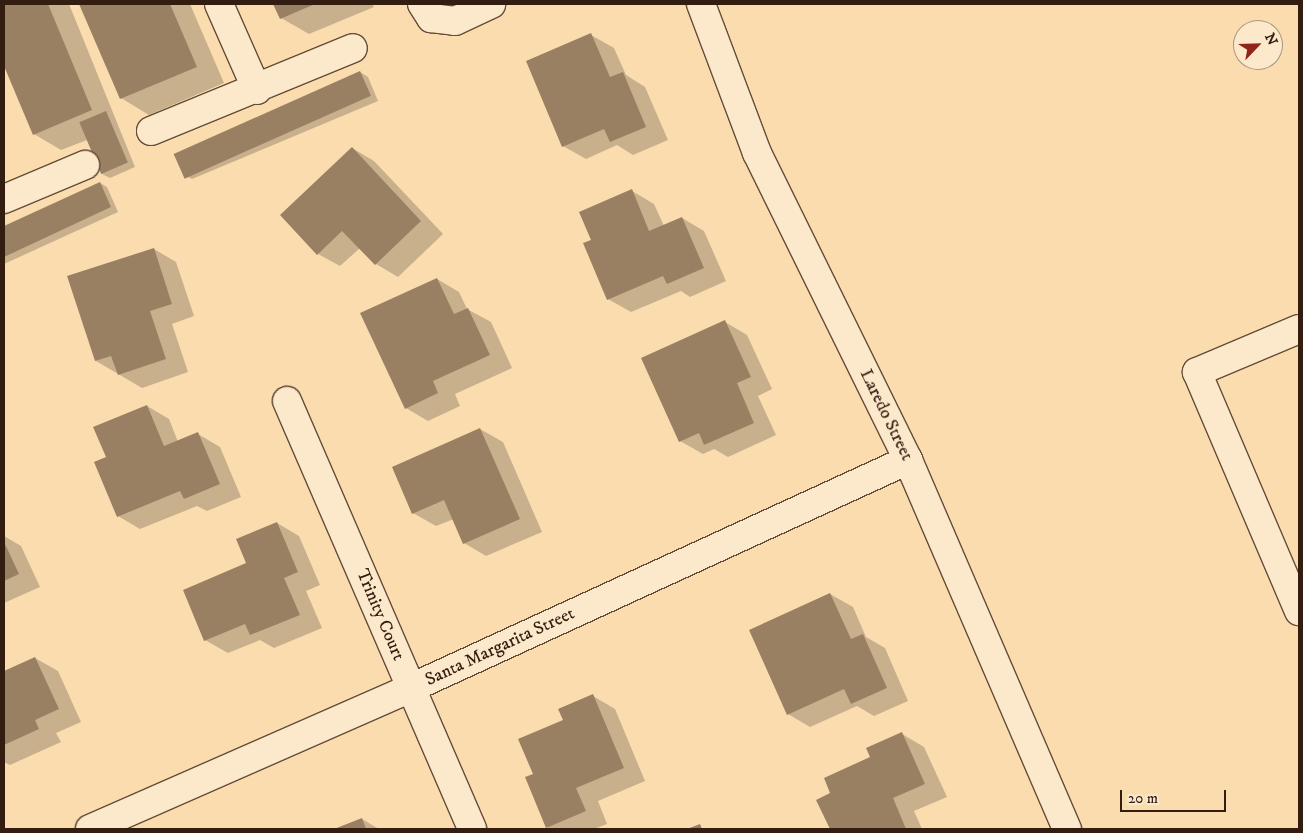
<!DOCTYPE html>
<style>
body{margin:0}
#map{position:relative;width:1303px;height:833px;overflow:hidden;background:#fadcaf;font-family:"IM FELL DW Pica",serif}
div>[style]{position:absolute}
.shadow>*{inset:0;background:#0003}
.building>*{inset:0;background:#9a8063;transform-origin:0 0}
.roads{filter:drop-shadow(1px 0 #644d38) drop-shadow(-1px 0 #644d38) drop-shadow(0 1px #644d38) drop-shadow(0 -1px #644d38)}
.minor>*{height:28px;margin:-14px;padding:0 14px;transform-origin:14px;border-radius:14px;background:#fce8cb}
span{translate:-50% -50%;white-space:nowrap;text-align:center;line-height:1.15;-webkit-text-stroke:4px #fce8cb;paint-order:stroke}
.street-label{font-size:18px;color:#321d10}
.frame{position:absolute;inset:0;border:5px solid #321d10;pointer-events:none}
.north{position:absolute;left:1233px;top:20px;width:50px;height:50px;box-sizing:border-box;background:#fce8cb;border:1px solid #ab9780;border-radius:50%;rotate:66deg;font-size:14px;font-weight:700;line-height:20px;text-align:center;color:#321d10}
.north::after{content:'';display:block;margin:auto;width:18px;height:22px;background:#8f2418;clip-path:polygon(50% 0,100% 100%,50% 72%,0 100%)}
.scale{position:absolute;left:1120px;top:790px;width:106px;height:22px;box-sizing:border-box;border:2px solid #321d10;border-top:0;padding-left:6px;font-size:15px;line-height:18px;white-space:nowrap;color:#321d10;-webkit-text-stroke:4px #fce8cb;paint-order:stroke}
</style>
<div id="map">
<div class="shadow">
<div style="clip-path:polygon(4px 4px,69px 4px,135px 167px,110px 178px,102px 174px,87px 140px,61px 150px,34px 134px,4px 63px)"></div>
<div style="clip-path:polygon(81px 4px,190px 4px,224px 83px,149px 115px,121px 98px)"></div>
<div style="clip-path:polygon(274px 4px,372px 4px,374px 7px,309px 34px,281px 18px)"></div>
<div style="clip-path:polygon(591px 35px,614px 48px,626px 75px,645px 87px,668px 140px,633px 155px,617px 145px,586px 159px,563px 146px)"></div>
<div style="clip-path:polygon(360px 72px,368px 77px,378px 101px,192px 179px,184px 175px)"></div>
<div style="clip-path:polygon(352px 148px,374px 161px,443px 234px,398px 277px,376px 264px,360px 248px,340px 266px,318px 254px)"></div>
<div style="clip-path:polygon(100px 183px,107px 187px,118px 212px,4px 264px,4px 227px)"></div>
<div style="clip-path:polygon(632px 191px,654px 204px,664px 226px,682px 218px,704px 231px,726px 281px,690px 297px,681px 291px,631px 312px,608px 299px,593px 241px)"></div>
<div style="clip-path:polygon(154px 249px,176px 262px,194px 316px,172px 324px,188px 372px,142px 388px,96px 361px)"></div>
<div style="clip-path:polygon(437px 279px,459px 292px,467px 309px,491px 322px,512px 368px,455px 394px,460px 406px,428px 421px,406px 408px)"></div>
<div style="clip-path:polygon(725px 322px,747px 335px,772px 389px,758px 396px,776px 435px,728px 457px,714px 449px,703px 454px,680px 441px,643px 359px)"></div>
<div style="clip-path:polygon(147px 406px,169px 419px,178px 442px,198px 434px,220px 447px,241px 497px,207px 511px,197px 506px,140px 529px,118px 516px)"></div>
<div style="clip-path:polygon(480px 429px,503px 442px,542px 532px,486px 556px,464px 543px,454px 519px,436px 526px,413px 513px)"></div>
<div style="clip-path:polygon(277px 523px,299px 536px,320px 585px,306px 591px,322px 628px,274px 648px,260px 640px,228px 653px,205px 640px,248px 564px)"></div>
<div style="clip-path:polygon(4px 536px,21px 546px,40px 587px,4px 603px)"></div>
<div style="clip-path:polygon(830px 594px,853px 607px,866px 637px,885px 648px,908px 701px,874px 716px,857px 706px,810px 727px,788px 714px)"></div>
<div style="clip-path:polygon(35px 658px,58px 671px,81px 722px,56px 733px,61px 742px,10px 765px,4px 762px,4px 673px)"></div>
<div style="clip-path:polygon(593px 696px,615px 709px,645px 781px,598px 801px,607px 824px,594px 829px,551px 829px,547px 827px,564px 721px)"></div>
<div style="clip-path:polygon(902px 734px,924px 747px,947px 797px,914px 811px,922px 829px,831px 829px,818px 800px,832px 794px)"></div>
<div style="clip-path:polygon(362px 819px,379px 829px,337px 829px)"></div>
</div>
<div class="building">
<div style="clip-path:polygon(4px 4px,48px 4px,92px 110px,33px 135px,4px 66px)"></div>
<div style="clip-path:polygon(79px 4px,170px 4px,197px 67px,120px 99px)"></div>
<div style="clip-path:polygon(273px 4px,315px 4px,280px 19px)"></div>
<div style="clip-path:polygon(591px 33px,610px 77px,623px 72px,646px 127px,610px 142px,604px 129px,562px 147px,526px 61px)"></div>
<div style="left:360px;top:71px;width:27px;height:204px;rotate:66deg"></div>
<div style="left:106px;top:111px;width:56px;height:29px;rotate:67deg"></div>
<div style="clip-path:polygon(352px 147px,421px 221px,375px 265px,342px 231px,317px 255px,280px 215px)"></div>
<div style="clip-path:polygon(100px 182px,111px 207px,4px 257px,4px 226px)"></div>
<div style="clip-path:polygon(632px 189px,649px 231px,682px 217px,704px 268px,667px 284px,663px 276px,607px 300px,583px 243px,591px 240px,579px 212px)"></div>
<div style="clip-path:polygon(154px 248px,172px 304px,150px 311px,166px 359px,118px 375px,111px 356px,95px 361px,67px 276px)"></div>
<div style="clip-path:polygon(437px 278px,454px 314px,468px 308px,490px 355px,433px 381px,438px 393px,405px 409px,360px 313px)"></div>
<div style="clip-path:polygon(725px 320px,751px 377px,737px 383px,754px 423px,704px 445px,699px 433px,679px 442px,641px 358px)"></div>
<div style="clip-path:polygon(147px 405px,164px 446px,198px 432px,220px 484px,184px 499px,180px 491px,117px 517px,94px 462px,106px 457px,93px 427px)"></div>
<div style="clip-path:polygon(480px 428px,520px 519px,463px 544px,444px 500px,412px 514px,392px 467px)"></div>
<div style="clip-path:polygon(277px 522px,298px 572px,284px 578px,300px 615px,250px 635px,245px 624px,204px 641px,183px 590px,246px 563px,236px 539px)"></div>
<div style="clip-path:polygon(4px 542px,19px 574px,4px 581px)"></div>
<div style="clip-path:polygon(830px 593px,851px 639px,863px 634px,887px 688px,851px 704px,844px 689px,787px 715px,749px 630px)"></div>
<div style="clip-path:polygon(35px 657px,59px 709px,35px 720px,39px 729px,4px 745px,4px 671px)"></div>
<div style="clip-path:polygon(593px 694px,624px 768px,576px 788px,586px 811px,546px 828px,525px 777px,533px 774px,518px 739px,563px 720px,558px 709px)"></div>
<div style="clip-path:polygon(902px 732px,925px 784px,893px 798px,906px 829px,830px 829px,816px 800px,830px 793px,824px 778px,870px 757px,866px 748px)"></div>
<div style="clip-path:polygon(362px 818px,366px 829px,334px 829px)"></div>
<div style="clip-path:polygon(700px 824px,702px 829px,687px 829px)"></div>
</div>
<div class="roads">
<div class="minor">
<div style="left:219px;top:4px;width:94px;rotate:66.2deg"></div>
<div style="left:422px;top:4px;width:17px;rotate:57deg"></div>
<div style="left:431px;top:18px;width:24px;rotate:7deg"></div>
<div style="left:455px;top:21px;width:40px;rotate:-25deg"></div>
<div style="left:701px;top:4px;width:159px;rotate:69.4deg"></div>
<div style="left:757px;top:153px;width:342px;rotate:63.8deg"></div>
<div style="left:908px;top:460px;width:402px;rotate:66.7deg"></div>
<div style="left:151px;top:131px;width:218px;rotate:-22.3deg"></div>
<div style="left:4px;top:199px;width:88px;rotate:-22.8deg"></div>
<div style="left:1299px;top:329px;width:111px;rotate:157.1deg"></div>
<div style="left:1197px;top:372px;width:260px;rotate:66.9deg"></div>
<div style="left:287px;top:401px;width:466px;rotate:66.6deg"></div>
<div style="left:90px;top:829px;width:351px;rotate:-23.7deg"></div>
<div style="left:411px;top:688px;width:547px;rotate:-24.64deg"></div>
</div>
</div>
<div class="street-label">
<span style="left:886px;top:415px;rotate:64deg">Laredo Street</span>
<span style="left:380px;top:615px;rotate:67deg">Trinity Court</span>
<span style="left:500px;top:647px;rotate:-25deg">Santa Margarita Street</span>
</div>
<div class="frame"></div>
<div class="north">N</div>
<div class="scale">20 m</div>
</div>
